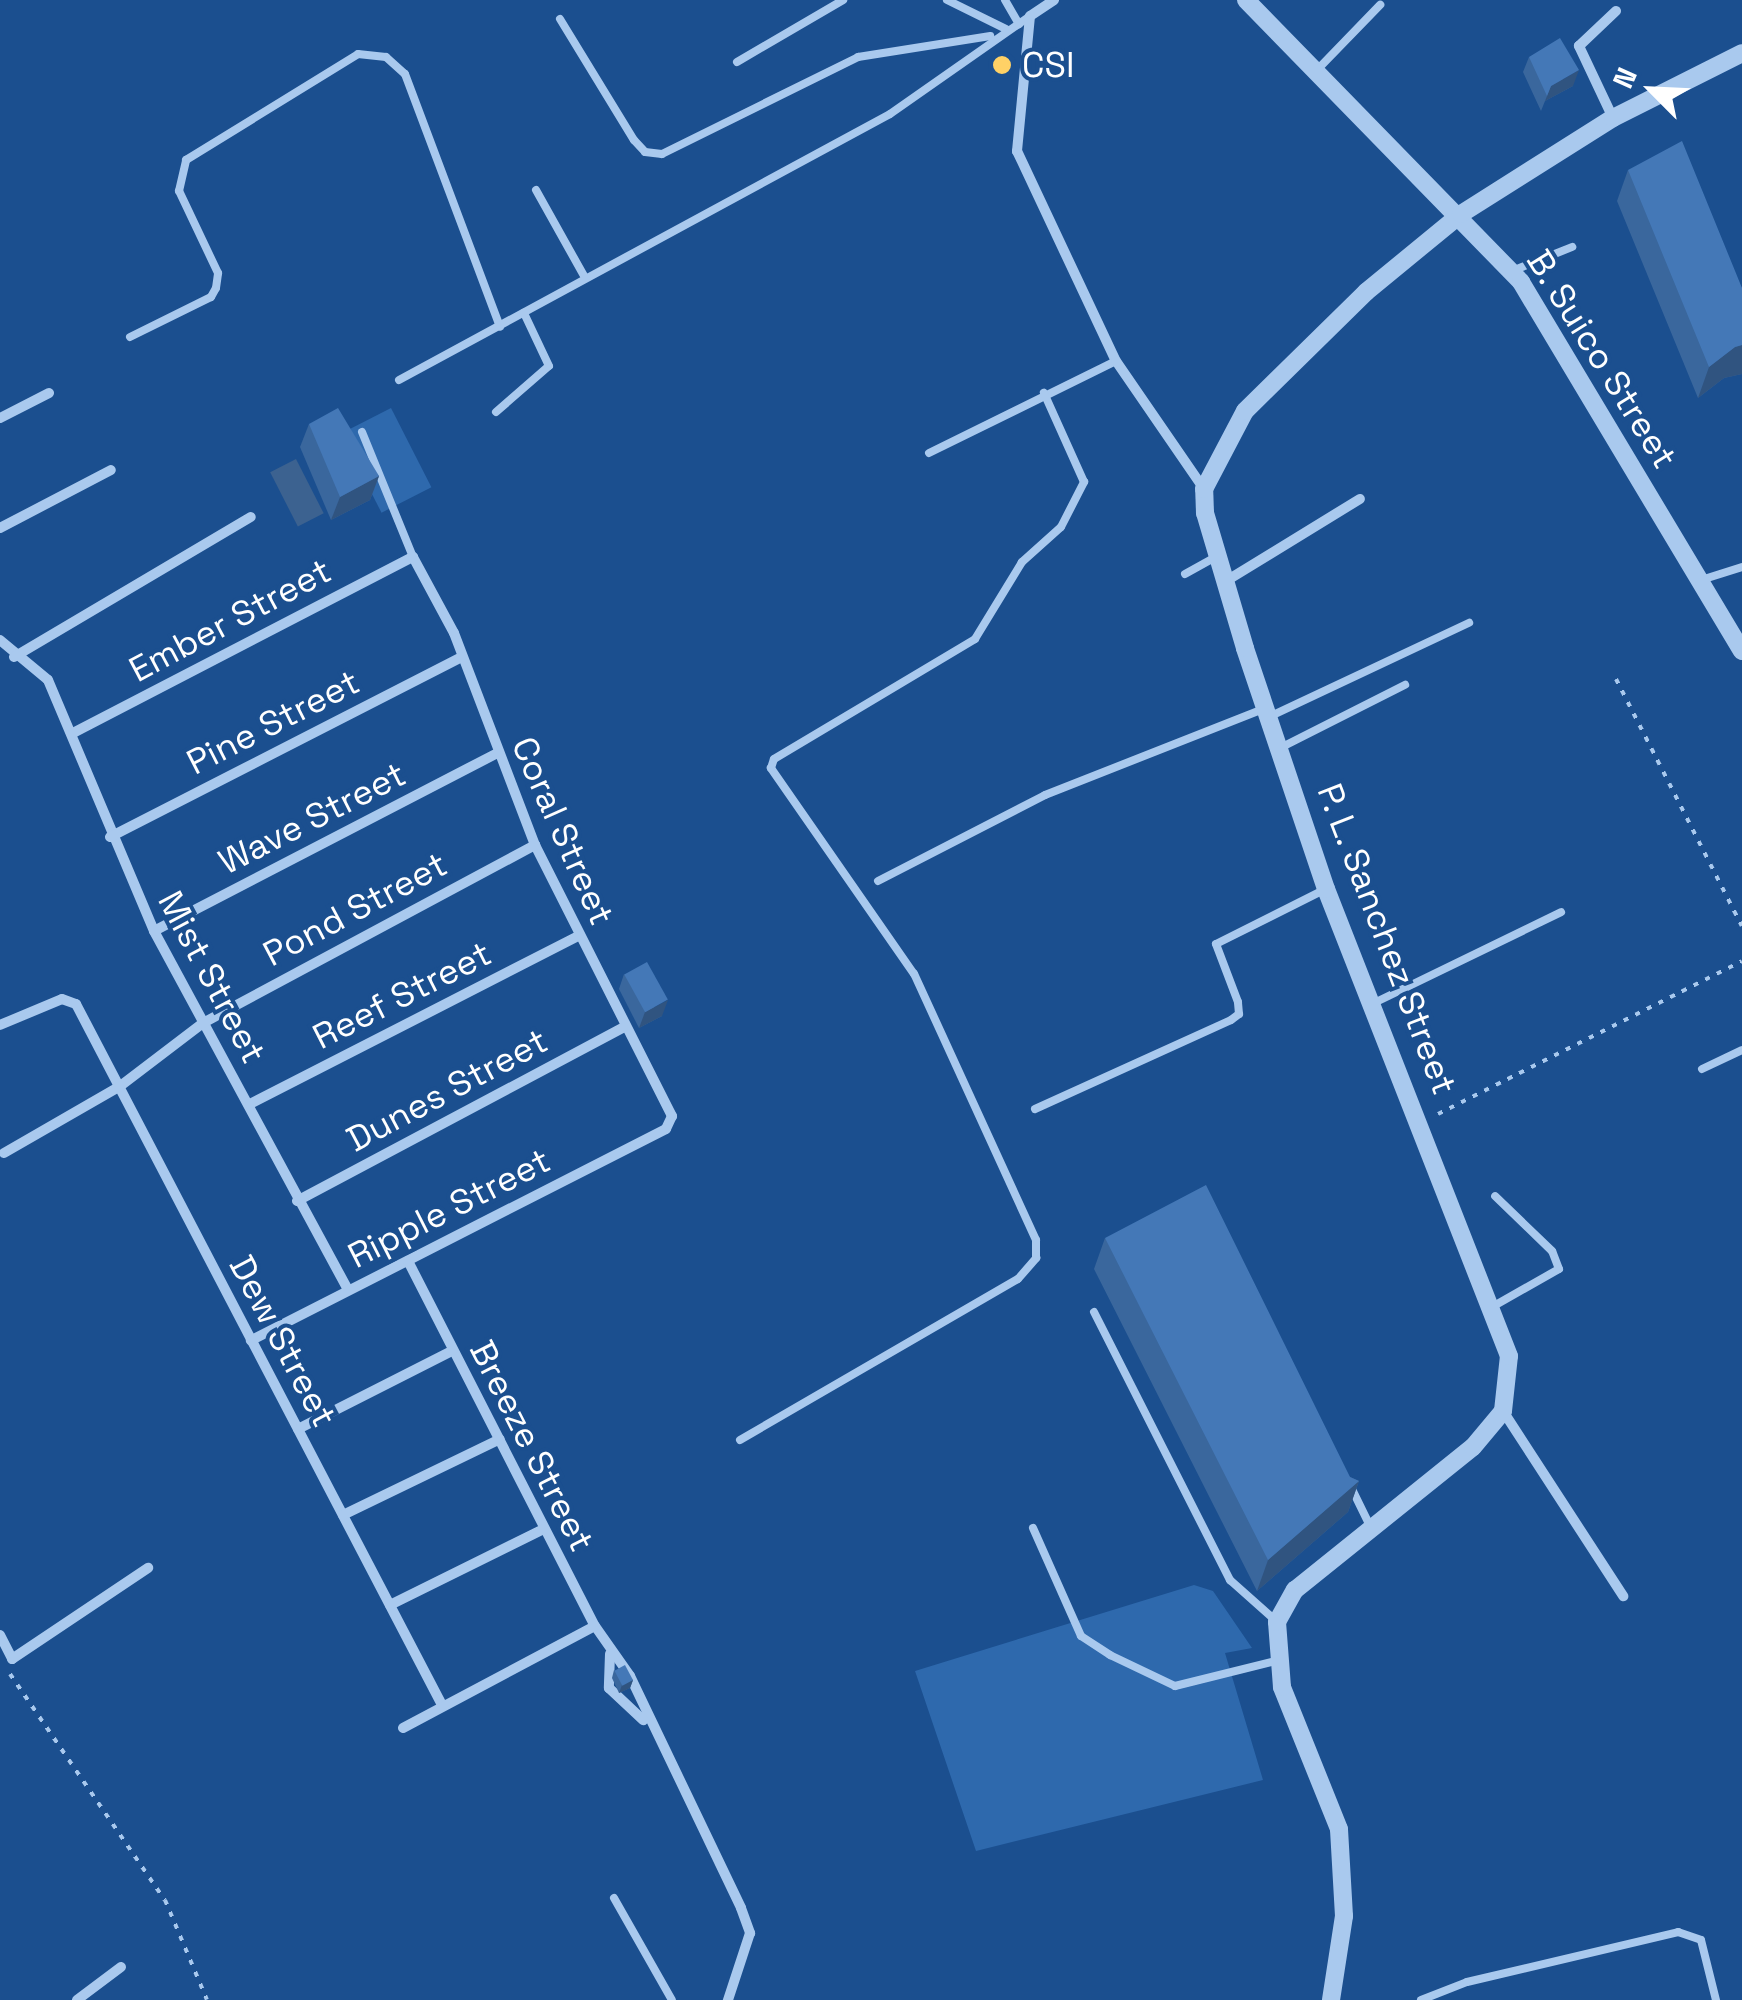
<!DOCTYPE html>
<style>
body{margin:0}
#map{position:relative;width:1742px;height:2000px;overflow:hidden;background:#1b4f8f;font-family:"Space Grotesk",sans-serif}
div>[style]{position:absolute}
.green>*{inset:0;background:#2e69ad;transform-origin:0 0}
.water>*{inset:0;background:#3c6290;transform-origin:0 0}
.path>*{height:4px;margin-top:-2px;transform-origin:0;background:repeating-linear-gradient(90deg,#a9c9ee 0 5px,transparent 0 13px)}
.service>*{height:8px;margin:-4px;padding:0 4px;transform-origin:4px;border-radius:4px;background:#a9c9ee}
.minor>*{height:10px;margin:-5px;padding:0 5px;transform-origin:5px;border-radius:5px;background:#a9c9ee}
.tertiary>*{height:18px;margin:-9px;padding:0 9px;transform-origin:9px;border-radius:9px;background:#a9c9ee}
.wall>*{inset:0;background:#3a679d}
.shaded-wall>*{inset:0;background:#305480}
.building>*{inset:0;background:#4478b7;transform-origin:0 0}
.dots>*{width:28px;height:28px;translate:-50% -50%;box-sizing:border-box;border:5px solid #1b4f8f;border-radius:50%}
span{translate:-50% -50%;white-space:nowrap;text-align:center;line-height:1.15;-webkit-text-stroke:8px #1b4f8f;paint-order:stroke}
.poi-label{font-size:35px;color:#fff}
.left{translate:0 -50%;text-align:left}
.street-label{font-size:35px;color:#fff}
.north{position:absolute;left:1602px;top:40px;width:100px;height:100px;-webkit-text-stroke:8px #1b4f8f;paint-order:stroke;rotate:294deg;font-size:28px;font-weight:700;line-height:40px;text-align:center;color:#fff}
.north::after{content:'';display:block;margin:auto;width:35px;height:45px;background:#fff;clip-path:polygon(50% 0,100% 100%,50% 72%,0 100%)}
</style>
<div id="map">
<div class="green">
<div style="left:391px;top:408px;width:89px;height:56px;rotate:63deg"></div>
<div style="clip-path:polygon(1194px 1585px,1213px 1591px,1252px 1648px,1225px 1653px,1263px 1780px,976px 1851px,915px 1671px)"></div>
</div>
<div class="water">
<div style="left:296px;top:459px;width:61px;height:29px;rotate:63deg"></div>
</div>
<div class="path">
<div style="left:1616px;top:679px;width:277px;rotate:63deg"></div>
<div style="left:1438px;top:1114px;width:340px;rotate:-26.7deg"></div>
<div style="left:10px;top:1674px;width:274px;rotate:55.6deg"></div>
<div style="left:165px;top:1900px;width:108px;rotate:67.2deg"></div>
</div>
<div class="service">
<div style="left:947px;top:0;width:66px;rotate:26.2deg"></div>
<div style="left:1005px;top:0;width:28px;rotate:60deg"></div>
<div style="left:560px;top:19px;width:142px;rotate:58.6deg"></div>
<div style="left:634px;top:140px;width:16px;rotate:47deg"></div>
<div style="left:645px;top:152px;width:17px;rotate:7deg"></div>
<div style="left:662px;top:154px;width:219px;rotate:-26.3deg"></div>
<div style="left:858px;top:57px;width:134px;rotate:-9deg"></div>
<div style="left:737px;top:62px;width:123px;rotate:-30.3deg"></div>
<div style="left:1317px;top:70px;width:91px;rotate:-45.9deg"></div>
<div style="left:536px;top:190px;width:98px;rotate:60.8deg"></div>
<div style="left:1512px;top:271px;width:65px;rotate:-21.8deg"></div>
<div style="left:130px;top:337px;width:90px;rotate:-26.3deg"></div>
<div style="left:211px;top:297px;width:10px;rotate:-61deg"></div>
<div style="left:216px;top:288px;width:15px;rotate:-82deg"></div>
<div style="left:218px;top:273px;width:91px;rotate:-115.4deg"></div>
<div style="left:179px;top:191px;width:32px;rotate:-77deg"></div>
<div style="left:186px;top:160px;width:202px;rotate:-31.6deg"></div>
<div style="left:358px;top:54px;width:28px;rotate:6deg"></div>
<div style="left:386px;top:57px;width:25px;rotate:42deg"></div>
<div style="left:405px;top:74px;width:270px;rotate:69.4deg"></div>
<div style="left:399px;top:380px;width:558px;rotate:-28.45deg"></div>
<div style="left:890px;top:114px;width:171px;rotate:-35deg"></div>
<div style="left:496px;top:412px;width:70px;rotate:-41deg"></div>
<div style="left:549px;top:366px;width:59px;rotate:-115.3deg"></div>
<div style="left:362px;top:432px;width:135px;rotate:67.8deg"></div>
<div style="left:929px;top:453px;width:208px;rotate:-26.2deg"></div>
<div style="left:1185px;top:574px;width:35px;rotate:-29deg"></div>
<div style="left:1701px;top:580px;width:43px;rotate:-17.6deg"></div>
<div style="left:1271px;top:716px;width:219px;rotate:-25.2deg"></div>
<div style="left:1282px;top:747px;width:138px;rotate:-26.8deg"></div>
<div style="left:878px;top:881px;width:188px;rotate:-27.2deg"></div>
<div style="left:1045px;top:795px;width:238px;rotate:-21.5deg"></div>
<div style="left:1374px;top:1003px;width:208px;rotate:-25.9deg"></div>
<div style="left:1702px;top:1069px;width:44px;rotate:-25.4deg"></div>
<div style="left:1035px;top:1109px;width:215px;rotate:-24.4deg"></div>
<div style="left:1231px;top:1020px;width:10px;rotate:-37deg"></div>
<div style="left:1239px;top:1014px;width:12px;rotate:-95deg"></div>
<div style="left:1238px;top:1002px;width:62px;rotate:-110.8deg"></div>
<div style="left:1216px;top:944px;width:123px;rotate:-26.6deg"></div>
<div style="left:1492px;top:1307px;width:77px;rotate:-29.6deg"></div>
<div style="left:1559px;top:1269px;width:19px;rotate:-111deg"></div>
<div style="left:1552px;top:1251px;width:79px;rotate:-136deg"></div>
<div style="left:1094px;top:1312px;width:301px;rotate:63.1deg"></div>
<div style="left:1230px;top:1580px;width:60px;rotate:41.6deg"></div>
<div style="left:740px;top:1440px;width:321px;rotate:-30.1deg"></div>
<div style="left:1018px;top:1279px;width:28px;rotate:-49deg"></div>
<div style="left:1036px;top:1258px;width:18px;rotate:-90deg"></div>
<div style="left:1036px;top:1240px;width:293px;rotate:-114.6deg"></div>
<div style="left:914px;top:974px;width:251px;rotate:-124.8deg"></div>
<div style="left:771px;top:768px;width:9px;rotate:-72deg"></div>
<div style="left:774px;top:759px;width:234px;rotate:-30.8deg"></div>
<div style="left:975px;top:639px;width:90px;rotate:-58.6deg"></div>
<div style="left:1022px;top:562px;width:52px;rotate:-41.9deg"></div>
<div style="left:1061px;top:527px;width:51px;rotate:-62.9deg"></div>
<div style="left:1084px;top:482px;width:98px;rotate:-114.2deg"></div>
<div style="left:1350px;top:1485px;width:46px;rotate:64deg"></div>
<div style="left:1033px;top:1528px;width:118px;rotate:66deg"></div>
<div style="left:1081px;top:1636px;width:35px;rotate:33deg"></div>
<div style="left:1110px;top:1655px;width:72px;rotate:25.5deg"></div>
<div style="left:1175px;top:1686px;width:103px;rotate:-14deg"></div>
<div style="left:614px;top:1898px;width:117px;rotate:60.4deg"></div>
<div style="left:1421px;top:2000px;width:49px;rotate:-21.4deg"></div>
<div style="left:1467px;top:1982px;width:217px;rotate:-13.3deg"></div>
<div style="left:1678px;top:1932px;width:24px;rotate:19deg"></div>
<div style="left:1701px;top:1940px;width:62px;rotate:76deg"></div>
</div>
<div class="minor">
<div style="left:1054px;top:0;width:29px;rotate:146deg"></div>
<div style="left:1030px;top:16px;width:136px;rotate:95.5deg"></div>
<div style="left:1017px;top:151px;width:232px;rotate:64.8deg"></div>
<div style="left:1116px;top:361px;width:155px;rotate:55.5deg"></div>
<div style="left:1613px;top:118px;width:80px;rotate:-115.3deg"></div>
<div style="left:1579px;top:46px;width:51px;rotate:-43.4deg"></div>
<div style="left:0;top:418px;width:55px;rotate:-27deg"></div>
<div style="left:0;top:528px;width:125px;rotate:-27.6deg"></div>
<div style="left:1226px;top:581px;width:157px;rotate:-31.5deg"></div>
<div style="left:0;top:640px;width:62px;rotate:39.8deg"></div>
<div style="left:48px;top:680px;width:272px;rotate:67.1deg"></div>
<div style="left:154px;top:931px;width:408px;rotate:61.6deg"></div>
<div style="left:14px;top:657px;width:275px;rotate:-30.6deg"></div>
<div style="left:73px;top:733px;width:383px;rotate:-27.4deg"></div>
<div style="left:413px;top:557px;width:86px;rotate:61.7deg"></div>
<div style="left:454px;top:633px;width:227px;rotate:69.1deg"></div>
<div style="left:535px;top:845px;width:304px;rotate:63.2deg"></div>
<div style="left:672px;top:1116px;width:14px;rotate:115deg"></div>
<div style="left:666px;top:1129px;width:466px;rotate:153deg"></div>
<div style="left:110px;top:837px;width:394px;rotate:-27.1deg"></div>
<div style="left:154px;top:931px;width:385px;rotate:-27.4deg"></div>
<div style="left:0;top:1025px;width:67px;rotate:-22.8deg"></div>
<div style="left:62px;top:999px;width:15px;rotate:20deg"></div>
<div style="left:76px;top:1004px;width:789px;rotate:62.43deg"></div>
<div style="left:250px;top:1104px;width:369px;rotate:-27.1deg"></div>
<div style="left:4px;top:1153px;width:133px;rotate:-29.9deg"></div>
<div style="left:119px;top:1087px;width:106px;rotate:-37.3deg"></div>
<div style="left:203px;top:1023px;width:377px;rotate:-28.2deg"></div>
<div style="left:297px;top:1201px;width:369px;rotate:-28deg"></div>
<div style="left:408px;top:1261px;width:410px;rotate:62.9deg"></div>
<div style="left:595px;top:1626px;width:61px;rotate:55deg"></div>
<div style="left:630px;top:1676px;width:257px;rotate:64.4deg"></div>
<div style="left:741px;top:1908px;width:27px;rotate:70deg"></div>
<div style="left:750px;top:1933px;width:71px;rotate:108.2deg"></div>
<div style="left:1503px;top:1411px;width:221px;rotate:57deg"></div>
<div style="left:298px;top:1429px;width:173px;rotate:-26.9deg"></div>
<div style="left:343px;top:1515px;width:174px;rotate:-25.8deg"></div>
<div style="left:390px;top:1605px;width:172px;rotate:-26.3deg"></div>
<div style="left:0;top:1635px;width:27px;rotate:63deg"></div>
<div style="left:12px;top:1659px;width:164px;rotate:-33.8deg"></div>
<div style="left:610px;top:1654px;width:34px;rotate:92deg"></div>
<div style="left:609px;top:1688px;width:47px;rotate:43.3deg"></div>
<div style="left:403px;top:1728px;width:217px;rotate:-28deg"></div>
<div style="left:77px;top:2000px;width:55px;rotate:-36.9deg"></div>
</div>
<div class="tertiary">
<div style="left:1246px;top:0;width:394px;rotate:45.7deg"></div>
<div style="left:1521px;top:282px;width:430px;rotate:59.1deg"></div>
<div style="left:1331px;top:2000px;width:85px;rotate:-81.2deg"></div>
<div style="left:1344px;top:1916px;width:87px;rotate:-93.3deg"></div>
<div style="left:1339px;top:1829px;width:153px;rotate:-111.9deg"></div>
<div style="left:1282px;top:1687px;width:65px;rotate:-94.4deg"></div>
<div style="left:1277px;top:1622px;width:37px;rotate:-61deg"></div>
<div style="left:1295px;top:1590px;width:228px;rotate:-38.8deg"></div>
<div style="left:1473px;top:1447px;width:47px;rotate:-50.2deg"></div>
<div style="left:1503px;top:1411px;width:55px;rotate:-83.8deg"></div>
<div style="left:1509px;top:1356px;width:502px;rotate:-111.4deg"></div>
<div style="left:1326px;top:889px;width:254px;rotate:-108.6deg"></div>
<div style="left:1245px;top:648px;width:141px;rotate:-106.5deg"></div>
<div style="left:1205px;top:513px;width:24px;rotate:-92deg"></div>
<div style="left:1204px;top:489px;width:88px;rotate:-62.3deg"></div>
<div style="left:1245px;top:411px;width:170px;rotate:-44.5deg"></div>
<div style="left:1366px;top:292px;width:123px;rotate:-39.4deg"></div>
<div style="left:1461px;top:214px;width:180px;rotate:-32.3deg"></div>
<div style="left:1613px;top:118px;width:144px;rotate:-26.7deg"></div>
</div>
<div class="wall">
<div style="clip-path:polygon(1529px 57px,1573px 86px,1545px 101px,1541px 111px,1523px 72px)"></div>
<div style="clip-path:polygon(1628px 170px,1742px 288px,1742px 374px,1724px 378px,1698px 398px,1617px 201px)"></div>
<div style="clip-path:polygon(309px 424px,379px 476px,370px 500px,331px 520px,300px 447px)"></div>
<div style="clip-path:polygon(624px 974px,662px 1016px,639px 1028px,619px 989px)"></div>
<div style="clip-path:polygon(1105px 1238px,1350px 1477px,1359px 1481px,1348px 1512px,1257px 1591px,1094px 1269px)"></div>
<div style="clip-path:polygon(614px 1670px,633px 1680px,630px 1688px,619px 1693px,612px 1678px)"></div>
</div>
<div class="shaded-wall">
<div style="clip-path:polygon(1579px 70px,1573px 86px,1545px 101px,1551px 86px)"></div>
<div style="clip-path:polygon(1742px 345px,1742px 374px,1724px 378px,1698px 398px,1709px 367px,1735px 347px)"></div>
<div style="clip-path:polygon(379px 476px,370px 500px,331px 520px,340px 497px)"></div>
<div style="clip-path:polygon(668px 1000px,662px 1016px,639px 1028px,645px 1012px)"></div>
<div style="clip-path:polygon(1359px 1481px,1348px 1512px,1257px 1591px,1268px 1560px)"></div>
<div style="clip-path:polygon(633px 1680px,630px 1688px,619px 1693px,622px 1685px)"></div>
</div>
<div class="building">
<div style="clip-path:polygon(1560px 38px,1579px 70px,1551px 86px,1547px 96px,1529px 57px)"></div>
<div style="clip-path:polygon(1682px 141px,1742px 288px,1742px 345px,1735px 347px,1709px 367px,1628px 170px)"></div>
<div style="clip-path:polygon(338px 408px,379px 476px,340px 497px,309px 424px)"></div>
<div style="left:647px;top:962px;width:43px;height:26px;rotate:61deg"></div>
<div style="clip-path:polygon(1206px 1185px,1350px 1477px,1359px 1481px,1268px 1560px,1105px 1238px)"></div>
<div style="left:625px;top:1665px;width:17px;height:12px;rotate:62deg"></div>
</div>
<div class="dots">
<div style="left:1002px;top:65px;background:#ffd166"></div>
</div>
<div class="poi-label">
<span class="left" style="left:1022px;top:65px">CSI</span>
</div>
<div class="street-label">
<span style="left:1602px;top:359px;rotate:58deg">B. Suico Street</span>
<span style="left:230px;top:620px;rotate:-28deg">Ember Street</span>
<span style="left:273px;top:722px;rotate:-27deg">Pine Street</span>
<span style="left:312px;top:818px;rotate:-27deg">Wave Street</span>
<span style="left:563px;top:831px;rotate:66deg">Coral Street</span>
<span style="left:355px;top:909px;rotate:-28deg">Pond Street</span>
<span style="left:1387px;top:939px;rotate:69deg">P. L. Sanchez Street</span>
<span style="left:212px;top:977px;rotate:62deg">Mist Street</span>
<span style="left:402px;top:995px;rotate:-27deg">Reef Street</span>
<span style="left:447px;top:1090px;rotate:-28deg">Dunes Street</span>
<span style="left:449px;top:1208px;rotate:-27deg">Ripple Street</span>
<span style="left:283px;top:1341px;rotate:62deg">Dew Street</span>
<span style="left:532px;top:1446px;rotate:63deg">Breeze Street</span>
</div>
<div class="north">N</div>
</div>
